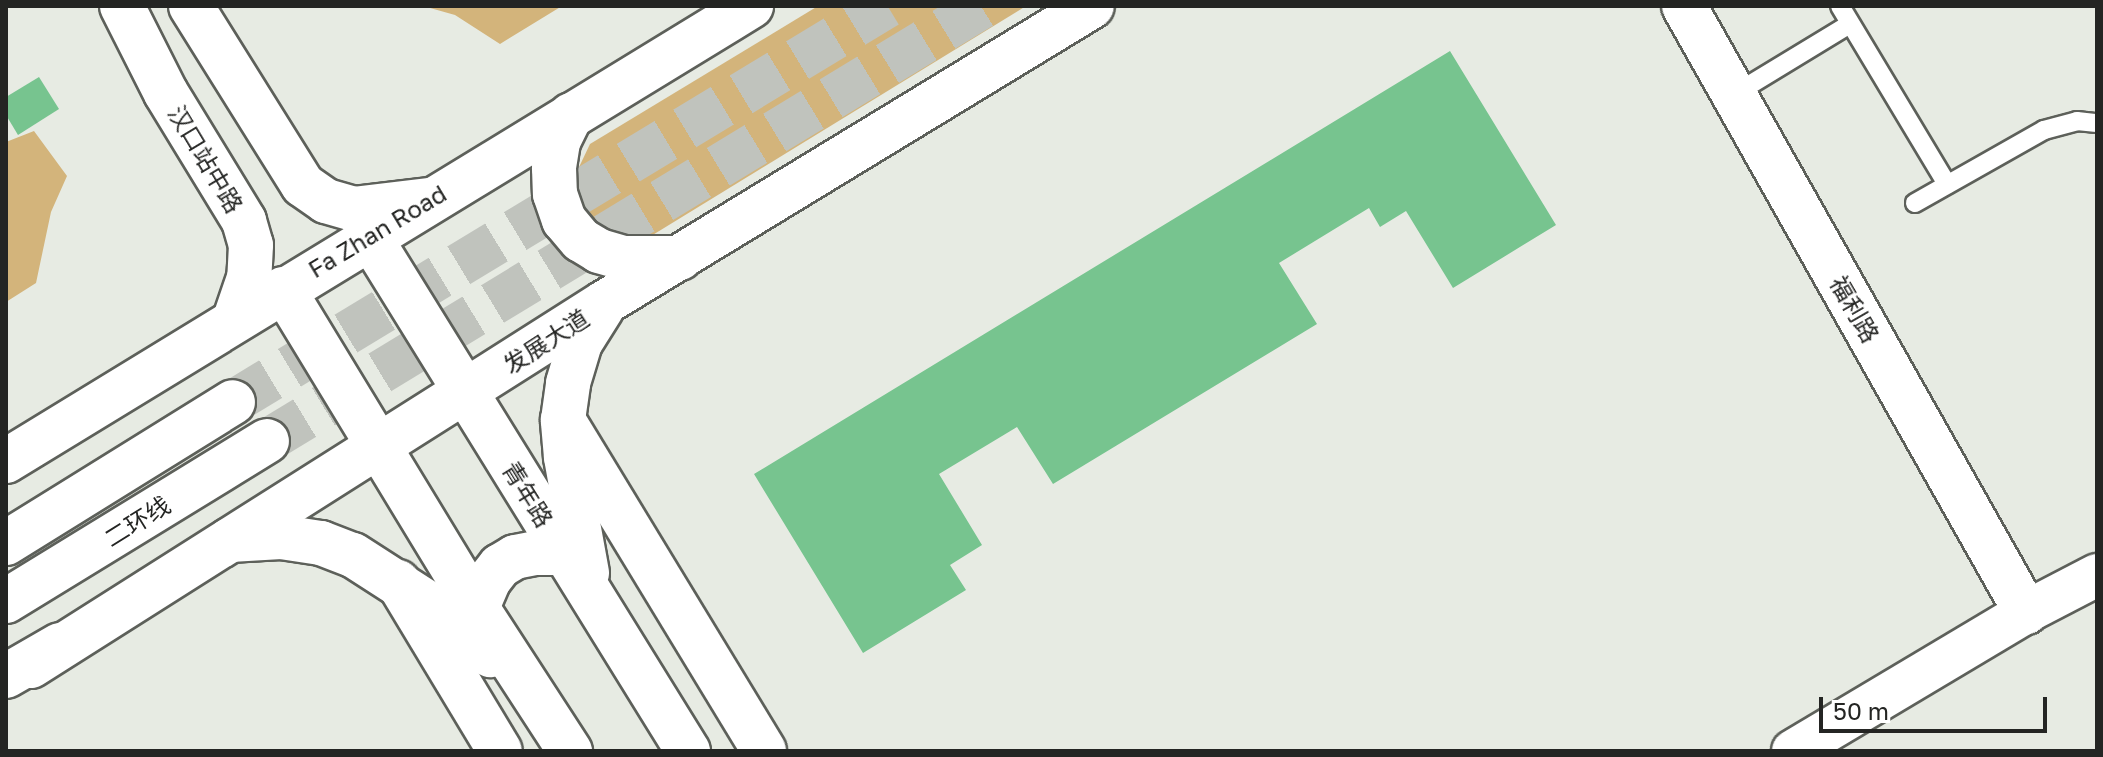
<!DOCTYPE html>
<meta charset="utf-8">
<style>
body{margin:0}
#map{position:relative;width:2103px;height:757px;overflow:hidden;background:#e7ebe3;font-family:"Golos Text","Noto Sans SC",sans-serif}
div>[style]{position:absolute}
.green>*{inset:0;background:#d3b47b}
.building>*{inset:0;background:#77c48f}
.trunk-tunnel>*{height:44px;margin-top:-22px;transform-origin:0;background:repeating-linear-gradient(90deg,#c0c3bd 0 44px,transparent 0 66px)}
.roads{filter:drop-shadow(2px 0 #5d605a) drop-shadow(-2px 0 #5d605a) drop-shadow(0 2px #5d605a) drop-shadow(0 -2px #5d605a)}
.service>*{height:18px;margin:-9px;padding:0 9px;transform-origin:9px;border-radius:9px;background:#fff}
.tertiary>*{height:42px;margin:-21px;padding:0 21px;transform-origin:21px;border-radius:21px;background:#fff}
.secondary>*{height:44px;margin:-22px;padding:0 22px;transform-origin:22px;border-radius:22px;background:#fff}
.primary>*{height:44px;margin:-22px;padding:0 22px;transform-origin:22px;border-radius:22px;background:#fff}
.trunk>*{height:44px;margin:-22px;padding:0 22px;transform-origin:22px;border-radius:22px;background:#fff}
span{translate:-50% -50%;white-space:nowrap;text-align:center;line-height:1.15;-webkit-text-stroke:6px #fff;paint-order:stroke}
.street-label{font-size:24px;color:#242523}
.frame{position:absolute;inset:0;border:8px solid #242523;pointer-events:none}
.scale{position:absolute;left:1819px;top:697px;width:228px;height:36px;box-sizing:border-box;border:4px solid #242523;border-top:0;padding-left:10px;font-size:24px;line-height:28px;white-space:nowrap;color:#242523;-webkit-text-stroke:6px #fff;paint-order:stroke}
</style>
<div id="map">
<div class="green">
<div style="clip-path:polygon(423px 6px,562px 6px,500px 44px,455px 15px)"></div>
<div style="clip-path:polygon(818px 6px,1026px 6px,651px 236px,612px 234px,590px 225px,571px 184px,590px 144px)"></div>
<div style="clip-path:polygon(34px 131px,67px 176px,51px 212px,36px 283px,6px 302px,6px 142px)"></div>
</div>
<div class="building">
<div style="clip-path:polygon(1450px 51px,1556px 225px,1453px 288px,1406px 211px,1380px 227px,1369px 208px,1279px 263px,1317px 324px,1053px 484px,1017px 427px,939px 474px,982px 545px,950px 565px,966px 590px,863px 653px,754px 474px)"></div>
<div style="clip-path:polygon(39px 77px,59px 109px,18px 135px,6px 115px,6px 97px)"></div>
</div>
<div class="trunk-tunnel">
<div style="left:233px;top:402px;width:765px;rotate:-31.2deg"></div>
<div style="left:267px;top:441px;width:838px;rotate:-31.28deg"></div>
</div>
<div class="roads">
<div class="service">
<div style="left:1840px;top:6px;width:208px;rotate:59deg"></div>
<div style="left:1733px;top:95px;width:137px;rotate:-31.3deg"></div>
<div style="left:1915px;top:203px;width:148px;rotate:-29.5deg"></div>
<div style="left:2044px;top:130px;width:34px;rotate:-15deg"></div>
<div style="left:2077px;top:121px;width:20px;rotate:6deg"></div>
</div>
<div class="tertiary">
<div style="left:1793px;top:751px;width:271px;rotate:-30.8deg"></div>
<div style="left:2026px;top:612px;width:80px;rotate:-27.5deg"></div>
</div>
<div class="secondary">
<div style="left:122px;top:6px;width:97px;rotate:63.2deg"></div>
<div style="left:166px;top:93px;width:150px;rotate:58.6deg"></div>
<div style="left:244px;top:221px;width:25px;rotate:74deg"></div>
<div style="left:251px;top:245px;width:33px;rotate:93deg"></div>
<div style="left:249px;top:278px;width:43px;rotate:108.9deg"></div>
<div style="left:191px;top:6px;width:211px;rotate:58deg"></div>
<div style="left:303px;top:185px;width:28px;rotate:35deg"></div>
<div style="left:326px;top:201px;width:29px;rotate:16deg"></div>
<div style="left:354px;top:209px;width:76px;rotate:-6.8deg"></div>
<div style="left:1684px;top:6px;width:696px;rotate:60.56deg"></div>
<div style="left:563px;top:420px;width:387px;rotate:58.7deg"></div>
<div style="left:398px;top:582px;width:197px;rotate:58.9deg"></div>
</div>
<div class="primary">
<div style="left:571px;top:115px;width:30px;rotate:116deg"></div>
<div style="left:558px;top:142px;width:26px;rotate:99deg"></div>
<div style="left:554px;top:168px;width:26px;rotate:88deg"></div>
<div style="left:555px;top:194px;width:28px;rotate:71deg"></div>
<div style="left:564px;top:220px;width:26px;rotate:50deg"></div>
<div style="left:581px;top:240px;width:21px;rotate:31deg"></div>
<div style="left:599px;top:251px;width:26px;rotate:16deg"></div>
<div style="left:624px;top:258px;width:56px"></div>
<div style="left:369px;top:236px;width:606px;rotate:58.23deg"></div>
<div style="left:283px;top:289px;width:373px;rotate:58.7deg"></div>
<div style="left:477px;top:608px;width:171px;rotate:57deg"></div>
<div style="left:6px;top:461px;width:873px;rotate:-31.41deg"></div>
<div style="left:230px;top:540px;width:51px;rotate:-3.4deg"></div>
<div style="left:281px;top:537px;width:40px;rotate:8.5deg"></div>
<div style="left:321px;top:543px;width:34px;rotate:21deg"></div>
<div style="left:353px;top:555px;width:103px;rotate:32.8deg"></div>
<div style="left:440px;top:611px;width:67px;rotate:41.3deg"></div>
<div style="left:587px;top:573px;width:118px;rotate:-100.3deg"></div>
<div style="left:566px;top:457px;width:37px;rotate:-95deg"></div>
<div style="left:563px;top:420px;width:37px;rotate:-82deg"></div>
<div style="left:568px;top:383px;width:42px;rotate:-73.3deg"></div>
<div style="left:580px;top:343px;width:41px;rotate:-57.8deg"></div>
<div style="left:477px;top:608px;width:30px;rotate:-67deg"></div>
<div style="left:489px;top:580px;width:18px;rotate:-52deg"></div>
<div style="left:500px;top:566px;width:17px;rotate:-31deg"></div>
<div style="left:515px;top:557px;width:21px;rotate:-11deg"></div>
<div style="left:536px;top:553px;width:29px"></div>
<div style="left:31px;top:666px;width:678px;rotate:-32.35deg"></div>
<div style="left:604px;top:303px;width:571px;rotate:-31.32deg"></div>
</div>
<div class="trunk">
<div style="left:6px;top:543px;width:267px;rotate:-31.8deg"></div>
<div style="left:6px;top:601px;width:306px;rotate:-31.5deg"></div>
<div style="left:6px;top:676px;width:62px;rotate:-29.9deg"></div>
</div>
</div>
<div class="street-label">
<span style="left:206px;top:159px;rotate:59deg">汉口站中路</span>
<span style="left:377px;top:231px;rotate:-31deg">Fa Zhan Road</span>
<span style="left:1855px;top:309px;rotate:60deg">福利路</span>
<span style="left:546px;top:341px;rotate:-33deg">发展大道</span>
<span style="left:528px;top:494px;rotate:58deg">青年路</span>
<span style="left:137px;top:521px;rotate:-32deg">二环线</span>
</div>
<div class="frame"></div>
<div class="scale">50 m</div>
</div>
